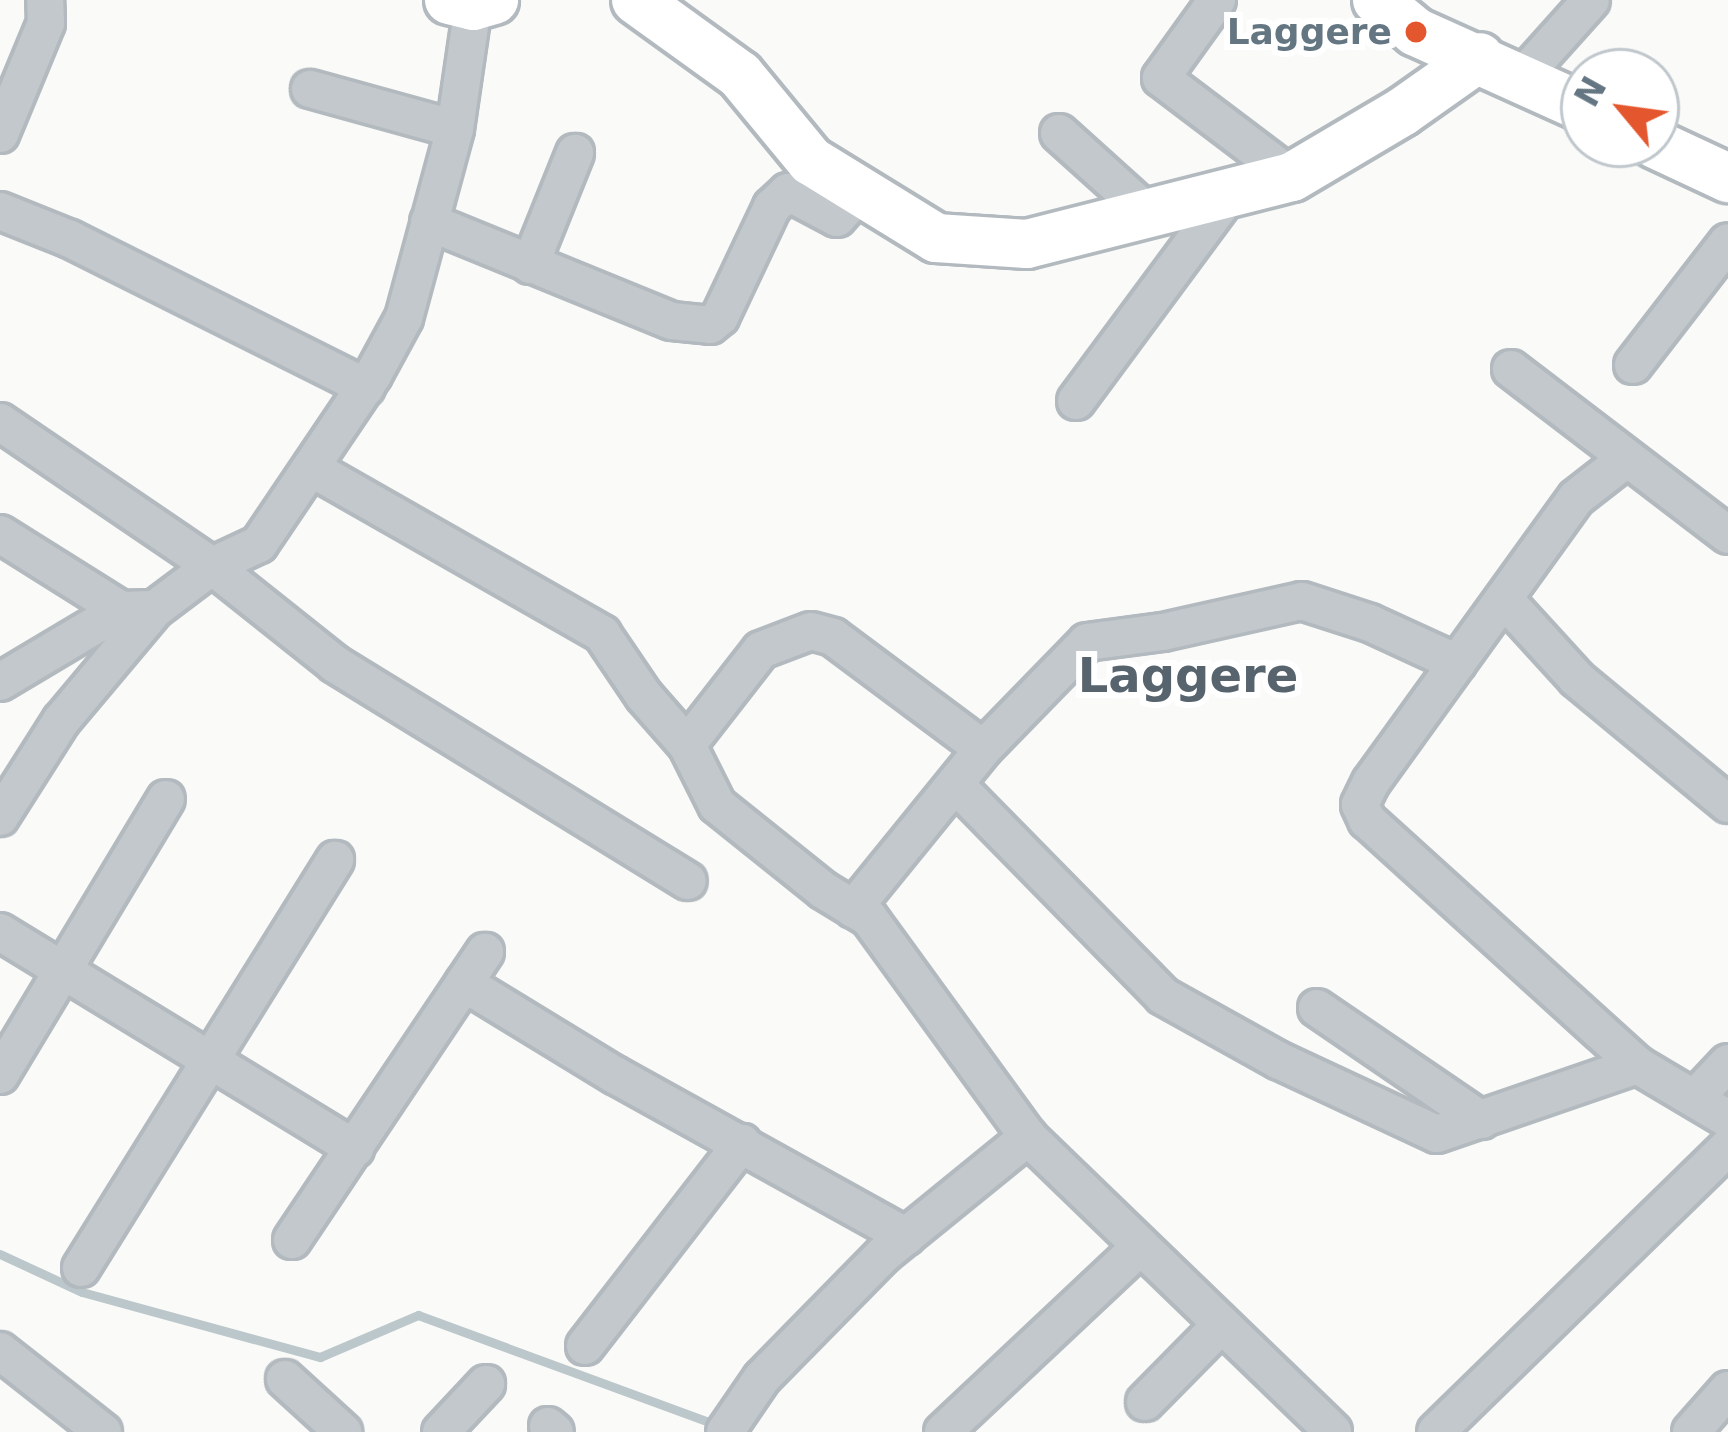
<!DOCTYPE html>
<style>
body{margin:0}
#map{position:relative;width:1728px;height:1432px;overflow:hidden;background:#fafaf8;font-family:"DejaVu Sans",sans-serif}
div>[style]{position:absolute}
.stream>*{height:9px;margin:-4.5px;padding:0 4.5px;transform-origin:4.5px;border-radius:4.5px;background:#bbc7cb}
.roads{filter:drop-shadow(3px 0 #b3babf) drop-shadow(-3px 0 #b3babf) drop-shadow(0 3px #b3babf) drop-shadow(0 -3px #b3babf)}
.street>*{height:36px;margin:-18px;padding:0 18px;transform-origin:18px;border-radius:18px;background:#c3c8cc}
.secondary>*{height:48px;margin:-24px;padding:0 24px;transform-origin:24px;border-radius:24px;background:#fff}
.dots>*{width:33px;height:33px;translate:-50% -50%;box-sizing:border-box;border:6px solid #fff;border-radius:50%}
span{translate:-50% -50%;white-space:nowrap;text-align:center;line-height:1.15;-webkit-text-stroke:12px #fff;paint-order:stroke}
.poi-label{font-size:36px;color:#657683;font-weight:700}
.right{translate:-100% -50%;text-align:right}
.district-label{font-size:48px;color:#57646e;font-weight:700}
.north{position:absolute;left:1560px;top:48px;width:120px;height:120px;box-sizing:border-box;background:#fff;border:3px solid #c1c8cd;border-radius:50%;rotate:299deg;font-size:33px;font-weight:700;line-height:48px;text-align:center;color:#657683}
.north::after{content:'';display:block;margin:auto;width:42px;height:54px;background:#e4572e;clip-path:polygon(50% 0,100% 100%,50% 72%,0 100%)}
</style>
<div id="map">
<div class="stream">
<div style="left:0;top:1254px;width:90px;rotate:24.9deg"></div>
<div style="left:82px;top:1292px;width:247px;rotate:15.3deg"></div>
<div style="left:320px;top:1357px;width:107px;rotate:-23.2deg"></div>
<div style="left:418px;top:1315px;width:319px;rotate:20.2deg"></div>
</div>
<div class="roads">
<div class="street">
<div style="left:1217px;top:0;width:96px;rotate:125.7deg"></div>
<div style="left:1161px;top:78px;width:164px;rotate:37.1deg"></div>
<div style="left:1522px;top:77px;width:103px;rotate:-48.1deg"></div>
<div style="left:310px;top:89px;width:150px;rotate:15.4deg"></div>
<div style="left:1059px;top:133px;width:122px;rotate:42deg"></div>
<div style="left:0;top:134px;width:120px;rotate:-67.5deg"></div>
<div style="left:46px;top:23px;width:23px;rotate:-92deg"></div>
<div style="left:0;top:211px;width:75px;rotate:21.8deg"></div>
<div style="left:70px;top:239px;width:331px;rotate:26.6deg"></div>
<div style="left:429px;top:222px;width:262px;rotate:22.2deg"></div>
<div style="left:672px;top:321px;width:38px;rotate:6deg"></div>
<div style="left:710px;top:325px;width:13px;rotate:-39deg"></div>
<div style="left:720px;top:317px;width:122px;rotate:-64.7deg"></div>
<div style="left:772px;top:207px;width:22px;rotate:-43deg"></div>
<div style="left:788px;top:192px;width:55px;rotate:28deg"></div>
<div style="left:837px;top:218px;width:32px;rotate:-49deg"></div>
<div style="left:530px;top:265px;width:121px;rotate:-68.1deg"></div>
<div style="left:1633px;top:365px;width:155px;rotate:-52.3deg"></div>
<div style="left:1511px;top:369px;width:273px;rotate:37.4deg"></div>
<div style="left:1076px;top:401px;width:257px;rotate:-53.5deg"></div>
<div style="left:0;top:422px;width:256px;rotate:34.2deg"></div>
<div style="left:212px;top:566px;width:157px;rotate:38.5deg"></div>
<div style="left:335px;top:664px;width:414px;rotate:31.6deg"></div>
<div style="left:1626px;top:459px;width:63px;rotate:142deg"></div>
<div style="left:1576px;top:498px;width:350px;rotate:125.8deg"></div>
<div style="left:1371px;top:782px;width:25px;rotate:116deg"></div>
<div style="left:1360px;top:805px;width:17px;rotate:65deg"></div>
<div style="left:1367px;top:820px;width:365px;rotate:42.2deg"></div>
<div style="left:1637px;top:1065px;width:106px;rotate:30.7deg"></div>
<div style="left:313px;top:469px;width:333px;rotate:29.7deg"></div>
<div style="left:602px;top:634px;width:75px;rotate:55.9deg"></div>
<div style="left:644px;top:696px;width:65px;rotate:48.7deg"></div>
<div style="left:687px;top:745px;width:67px;rotate:63.4deg"></div>
<div style="left:717px;top:805px;width:136px;rotate:38.7deg"></div>
<div style="left:823px;top:890px;width:54px;rotate:31.3deg"></div>
<div style="left:869px;top:918px;width:271px;rotate:54deg"></div>
<div style="left:0;top:534px;width:143px;rotate:32.1deg"></div>
<div style="left:121px;top:610px;width:34px;rotate:-2deg"></div>
<div style="left:1504px;top:599px;width:108px;rotate:47.6deg"></div>
<div style="left:1577px;top:679px;width:196px;rotate:39.6deg"></div>
<div style="left:0;top:682px;width:141px;rotate:-30.8deg"></div>
<div style="left:687px;top:745px;width:120px;rotate:-52.1deg"></div>
<div style="left:761px;top:650px;width:53px;rotate:-20.8deg"></div>
<div style="left:811px;top:631px;width:23px;rotate:15deg"></div>
<div style="left:833px;top:637px;width:187px;rotate:36.7deg"></div>
<div style="left:955px;top:784px;width:297px;rotate:45.5deg"></div>
<div style="left:1163px;top:996px;width:132px;rotate:29.1deg"></div>
<div style="left:1278px;top:1060px;width:175px;rotate:25deg"></div>
<div style="left:1437px;top:1134px;width:212px;rotate:-19deg"></div>
<div style="left:0;top:817px;width:114px;rotate:-57.6deg"></div>
<div style="left:61px;top:721px;width:146px;rotate:-50deg"></div>
<div style="left:155px;top:609px;width:71px;rotate:-37deg"></div>
<div style="left:212px;top:566px;width:52px;rotate:-25.1deg"></div>
<div style="left:259px;top:544px;width:204px;rotate:-56deg"></div>
<div style="left:373px;top:375px;width:65px;rotate:-61.5deg"></div>
<div style="left:404px;top:318px;width:196px;rotate:-74.9deg"></div>
<div style="left:455px;top:129px;width:124px;rotate:-81.7deg"></div>
<div style="left:853px;top:909px;width:206px;rotate:-50.9deg"></div>
<div style="left:983px;top:749px;width:149px;rotate:-45.8deg"></div>
<div style="left:1087px;top:642px;width:77px;rotate:-7.5deg"></div>
<div style="left:1163px;top:632px;width:142px;rotate:-12.6deg"></div>
<div style="left:1302px;top:601px;width:71px;rotate:17.9deg"></div>
<div style="left:1370px;top:623px;width:96px;rotate:24.7deg"></div>
<div style="left:0;top:932px;width:416px;rotate:31.4deg"></div>
<div style="left:464px;top:983px;width:177px;rotate:31.4deg"></div>
<div style="left:615px;top:1075px;width:333px;rotate:29deg"></div>
<div style="left:1317px;top:1008px;width:199px;rotate:34.3deg"></div>
<div style="left:0;top:1075px;width:322px;rotate:-59deg"></div>
<div style="left:1695px;top:1098px;width:48px;rotate:-46.7deg"></div>
<div style="left:292px;top:1240px;width:347px;rotate:-56.2deg"></div>
<div style="left:81px;top:1268px;width:481px;rotate:-58.1deg"></div>
<div style="left:585px;top:1346px;width:257px;rotate:-52.3deg"></div>
<div style="left:0;top:1351px;width:131px;rotate:38.2deg"></div>
<div style="left:285px;top:1379px;width:79px;rotate:42.4deg"></div>
<div style="left:1145px;top:1402px;width:108px;rotate:-45.4deg"></div>
<div style="left:548px;top:1426px;width:9px;rotate:41deg"></div>
<div style="left:441px;top:1432px;width:66px;rotate:-46.8deg"></div>
<div style="left:725px;top:1432px;width:65px;rotate:-55.6deg"></div>
<div style="left:762px;top:1378px;width:174px;rotate:-45.5deg"></div>
<div style="left:884px;top:1254px;width:186px;rotate:-39.1deg"></div>
<div style="left:1028px;top:1137px;width:424px;rotate:44deg"></div>
<div style="left:943px;top:1432px;width:270px;rotate:-43.2deg"></div>
<div style="left:1436px;top:1432px;width:408px;rotate:-44.3deg"></div>
<div style="left:1691px;top:1432px;width:56px;rotate:-48.6deg"></div>
</div>
<div class="secondary">
<div style="left:449px;top:0;width:25px;rotate:14deg"></div>
<div style="left:473px;top:6px;width:22px;rotate:-16deg"></div>
<div style="left:636px;top:0;width:128px;rotate:35.8deg"></div>
<div style="left:740px;top:75px;width:112px;rotate:50.5deg"></div>
<div style="left:811px;top:161px;width:147px;rotate:31.6deg"></div>
<div style="left:936px;top:238px;width:91px;rotate:3.8deg"></div>
<div style="left:1027px;top:244px;width:273px;rotate:-14.2deg"></div>
<div style="left:1292px;top:177px;width:128px;rotate:-30.6deg"></div>
<div style="left:1402px;top:112px;width:95px;rotate:-35.2deg"></div>
<div style="left:1377px;top:0;width:50px;rotate:39.4deg"></div>
<div style="left:1416px;top:32px;width:184px;rotate:24.3deg"></div>
<div style="left:1655px;top:144px;width:81px;rotate:25deg"></div>
</div>
</div>
<div class="dots">
<div style="left:1416px;top:32px;background:#e4572e"></div>
</div>
<div class="poi-label">
<span class="right" style="left:1392px;top:32px">Laggere</span>
</div>
<div class="district-label">
<span style="left:1188px;top:676px">Laggere</span>
</div>
<div class="north">N</div>
</div>
